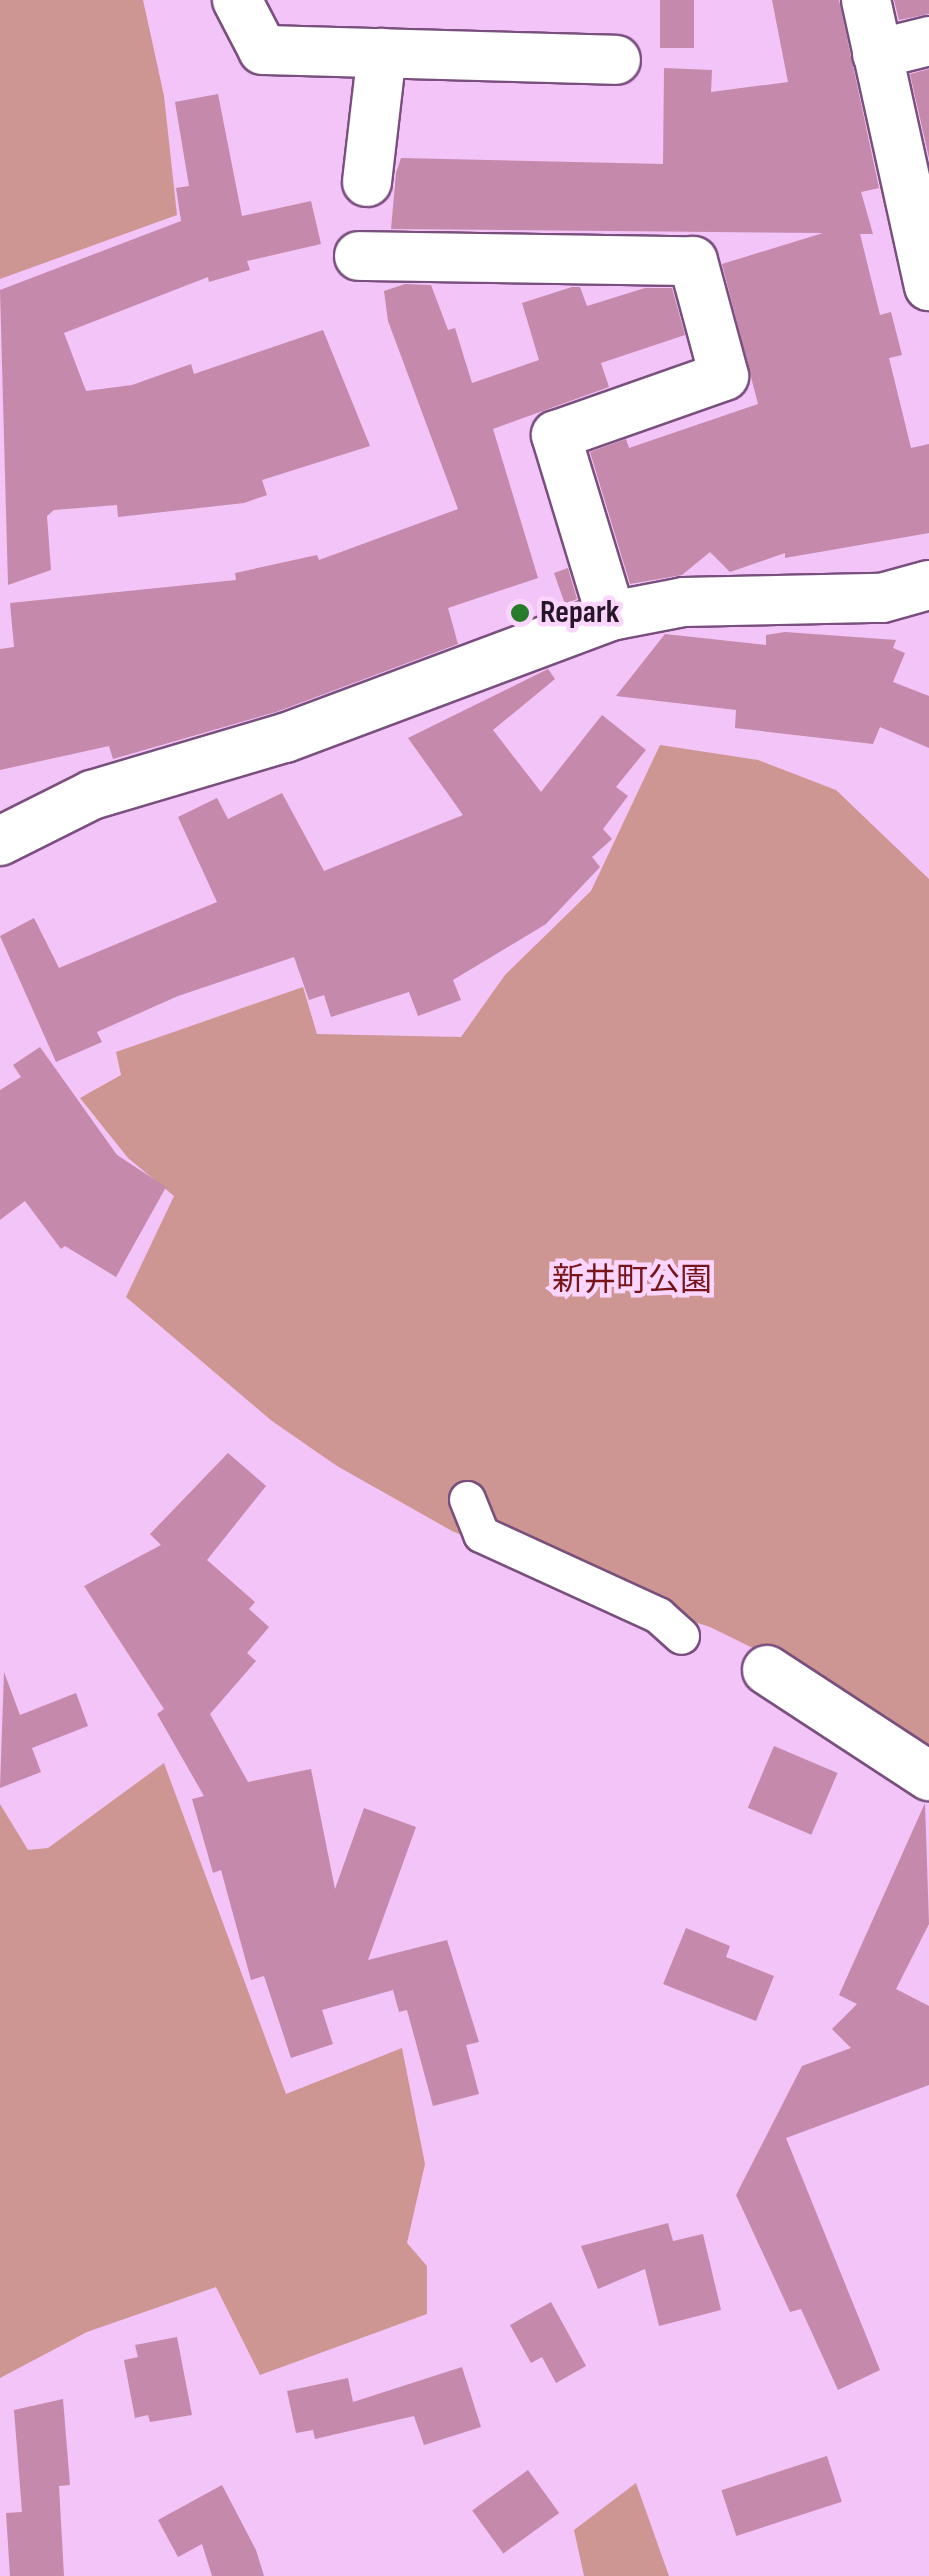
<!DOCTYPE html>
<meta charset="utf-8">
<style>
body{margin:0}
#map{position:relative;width:929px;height:2576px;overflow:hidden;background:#f3c4f7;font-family:"Sofia Sans Condensed","Noto Sans JP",sans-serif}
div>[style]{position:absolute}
.green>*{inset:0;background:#ce9692}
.building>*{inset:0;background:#c489ab;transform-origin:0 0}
.roads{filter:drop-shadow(2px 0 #79507d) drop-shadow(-2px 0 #79507d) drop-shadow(0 2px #79507d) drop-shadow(0 -2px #79507d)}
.pedestrian>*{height:35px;margin:-17.5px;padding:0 17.5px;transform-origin:17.5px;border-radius:17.5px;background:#fff}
.minor>*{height:48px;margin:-24px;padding:0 24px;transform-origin:24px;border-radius:24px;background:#fff}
.dots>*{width:28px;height:28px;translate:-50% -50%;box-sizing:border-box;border:5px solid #fbd5fe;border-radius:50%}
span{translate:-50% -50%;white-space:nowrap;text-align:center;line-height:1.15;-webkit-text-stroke:9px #fbd5fe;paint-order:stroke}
.poi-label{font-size:32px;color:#271628;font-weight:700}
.left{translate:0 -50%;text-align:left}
.park-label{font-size:32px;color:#77151b}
</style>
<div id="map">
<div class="green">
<div style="clip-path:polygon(0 0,143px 0,164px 96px,177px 215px,0 279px)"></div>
<div style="clip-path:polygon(660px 745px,758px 760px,836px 790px,929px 879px,929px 1755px,822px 1682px,710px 1627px,593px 1589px,452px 1531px,337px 1466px,272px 1421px,126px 1297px,174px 1196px,128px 1158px,80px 1098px,121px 1075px,116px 1052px,303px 987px,317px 1034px,461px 1037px,505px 975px,591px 891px)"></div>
<div style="clip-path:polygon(164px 1763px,286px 2094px,402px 2048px,425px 2164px,407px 2243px,427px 2266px,427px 2314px,260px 2375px,216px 2287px,87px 2332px,0 2378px,0 1804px,28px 1850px,48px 1848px)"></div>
<div style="clip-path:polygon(636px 2483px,669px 2576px,584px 2576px,574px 2530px)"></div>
</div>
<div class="building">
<div style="left:660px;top:0;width:34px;height:48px"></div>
<div style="clip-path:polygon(772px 0,839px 0,879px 188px,861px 192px,873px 234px,860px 234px,880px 315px,891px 312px,902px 355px,889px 358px,911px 448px,929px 444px,929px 533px,785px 558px,785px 553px,730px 572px,710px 552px,682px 575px,630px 584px,590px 452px,626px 439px,629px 448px,758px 404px,722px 264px,823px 233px,391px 229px,396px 173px,401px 158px,663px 164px,664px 68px,712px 70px,711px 92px,788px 82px)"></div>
<div style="clip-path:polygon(894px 0,929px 0,929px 14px,899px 20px)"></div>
<div style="clip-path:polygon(929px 69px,929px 158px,910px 74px)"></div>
<div style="clip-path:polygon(218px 94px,242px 216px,311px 201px,321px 244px,247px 261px,250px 270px,209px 282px,208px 277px,64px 333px,86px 391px,132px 385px,191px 364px,194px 374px,323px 330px,370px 446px,262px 480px,267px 495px,244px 503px,118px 517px,117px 505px,54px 510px,47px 516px,51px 570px,8px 585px,0 290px,181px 221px,176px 188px,189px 186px,175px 102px)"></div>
<div style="clip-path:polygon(405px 284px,431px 285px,448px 330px,455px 328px,472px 383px,539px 360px,522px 303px,572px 287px,580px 287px,587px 306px,645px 288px,672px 288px,685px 335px,601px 363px,609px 387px,493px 429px,538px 578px,448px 608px,458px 644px,276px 712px,113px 759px,109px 746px,0 770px,0 649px,14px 647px,10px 603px,236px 580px,235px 573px,317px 555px,319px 560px,458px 509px,388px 321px,384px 291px)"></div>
<div style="clip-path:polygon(568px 568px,577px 599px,565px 604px,554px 573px)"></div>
<div style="clip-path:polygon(785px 632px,896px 640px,893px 648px,905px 653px,893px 682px,929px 696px,929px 748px,880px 727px,873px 744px,735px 728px,736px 710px,616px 696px,665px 634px,766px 645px,766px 635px)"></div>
<div style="clip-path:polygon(548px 669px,555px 679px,493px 730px,541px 792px,602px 715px,646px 750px,616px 787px,628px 796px,603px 829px,612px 839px,592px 857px,600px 867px,546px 924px,453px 980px,461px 1000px,418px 1016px,409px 992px,331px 1017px,324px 995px,309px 1000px,294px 957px,178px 996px,97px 1032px,102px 1042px,56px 1062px,0 936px,34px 918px,59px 968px,217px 902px,178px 817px,217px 798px,228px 819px,282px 793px,324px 871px,463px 815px,408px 738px)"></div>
<div style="clip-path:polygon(40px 1047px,117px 1155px,166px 1187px,116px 1277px,65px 1246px,61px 1249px,25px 1201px,0 1220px,0 1090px,21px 1077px,13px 1065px)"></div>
<div style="clip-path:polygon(228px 1453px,266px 1486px,207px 1560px,255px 1602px,249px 1609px,269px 1627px,247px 1653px,256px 1661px,210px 1714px,248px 1782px,311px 1769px,335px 1889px,364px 1808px,416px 1827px,368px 1960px,447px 1940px,479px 2042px,466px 2045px,479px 2094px,433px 2106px,407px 2010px,399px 2012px,393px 1990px,322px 2010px,333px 2044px,291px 2058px,264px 1976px,251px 1980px,221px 1870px,213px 1873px,192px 1799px,204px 1796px,157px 1714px,164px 1709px,84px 1586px,161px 1545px,150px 1534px)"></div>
<div style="clip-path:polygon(4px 1672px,20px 1715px,76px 1693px,88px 1726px,32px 1748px,41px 1772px,0 1788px)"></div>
<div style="left:774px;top:1746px;width:69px;height:67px;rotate:23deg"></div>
<div style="clip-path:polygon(925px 1803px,929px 1924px,896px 1989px,929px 2006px,929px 2085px,786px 2138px,880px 2370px,838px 2390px,801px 2309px,790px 2312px,736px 2195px,802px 2066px,851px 2048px,832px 2029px,857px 2004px,839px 1995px)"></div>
<div style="clip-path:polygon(686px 1928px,730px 1946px,726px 1957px,774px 1976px,756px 2021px,663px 1984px)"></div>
<div style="clip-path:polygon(668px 2223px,673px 2241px,703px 2234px,721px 2310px,659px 2326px,645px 2269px,598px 2289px,581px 2246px)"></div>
<div style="clip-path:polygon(551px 2302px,586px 2366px,556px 2383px,542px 2357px,531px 2363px,510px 2325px)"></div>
<div style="clip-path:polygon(177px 2337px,192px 2415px,150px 2422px,148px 2415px,135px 2418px,124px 2360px,138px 2357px,135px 2345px)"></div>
<div style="clip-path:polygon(462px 2367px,481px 2427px,424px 2445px,414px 2416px,315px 2439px,313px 2430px,296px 2433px,287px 2391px,348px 2378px,353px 2402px)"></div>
<div style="clip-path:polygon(63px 2399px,70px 2485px,59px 2486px,64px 2576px,10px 2576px,6px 2513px,22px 2512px,14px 2410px)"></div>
<div style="left:827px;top:2456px;width:48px;height:111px;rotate:72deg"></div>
<div style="left:528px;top:2470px;width:53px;height:69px;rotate:54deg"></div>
<div style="clip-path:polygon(222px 2485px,256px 2550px,264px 2576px,212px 2576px,202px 2544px,178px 2557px,158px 2520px)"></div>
</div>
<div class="roads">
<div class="pedestrian">
<div style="left:467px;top:1499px;width:38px;rotate:68deg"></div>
<div style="left:481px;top:1534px;width:195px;rotate:24.6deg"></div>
<div style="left:658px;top:1615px;width:31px;rotate:42deg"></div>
</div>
<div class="minor">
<div style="left:237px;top:0;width:56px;rotate:62.5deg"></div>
<div style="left:263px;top:50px;width:353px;rotate:1.6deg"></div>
<div style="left:866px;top:0;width:293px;rotate:77.6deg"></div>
<div style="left:877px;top:54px;width:54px;rotate:-14deg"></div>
<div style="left:367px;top:182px;width:130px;rotate:-83.4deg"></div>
<div style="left:359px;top:256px;width:334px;rotate:0.9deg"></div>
<div style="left:693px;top:261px;width:119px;rotate:74.9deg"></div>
<div style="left:724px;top:376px;width:178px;rotate:160.6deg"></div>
<div style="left:556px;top:435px;width:189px;rotate:73.1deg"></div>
<div style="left:0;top:841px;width:103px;rotate:-26.6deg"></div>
<div style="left:92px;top:795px;width:201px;rotate:-16.5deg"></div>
<div style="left:285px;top:738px;width:348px;rotate:-20.5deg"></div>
<div style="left:611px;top:616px;width:74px;rotate:-10.9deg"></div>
<div style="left:684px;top:602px;width:198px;rotate:-1.2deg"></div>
<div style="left:882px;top:598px;width:49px;rotate:-15.5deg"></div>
<div style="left:767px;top:1670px;width:194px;rotate:33.2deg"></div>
</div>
</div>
<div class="dots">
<div style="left:520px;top:613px;background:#267c2a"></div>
</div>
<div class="poi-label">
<span class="left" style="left:540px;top:613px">Repark</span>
</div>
<div class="park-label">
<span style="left:632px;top:1281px">新井町公園</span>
</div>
</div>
